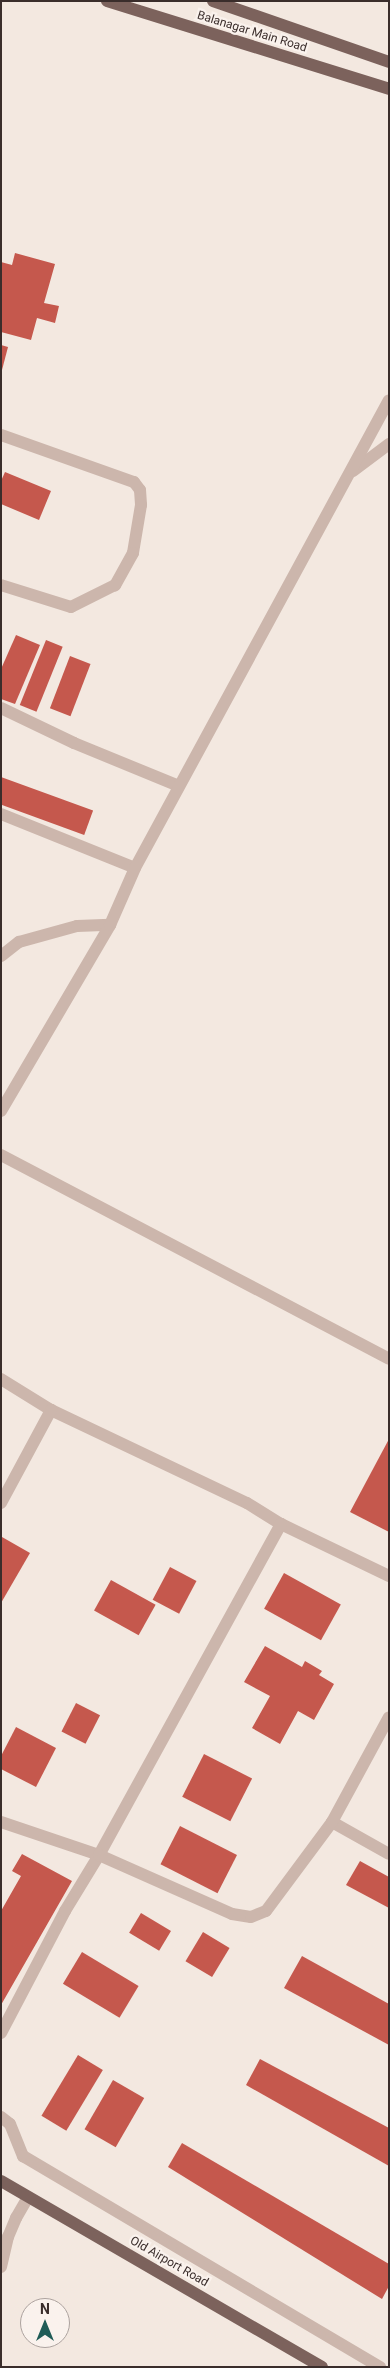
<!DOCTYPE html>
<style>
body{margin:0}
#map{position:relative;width:390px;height:2368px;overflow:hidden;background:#f3e8e0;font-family:Roboto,sans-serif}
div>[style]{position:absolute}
.building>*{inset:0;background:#c5584d;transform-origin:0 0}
.minor>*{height:12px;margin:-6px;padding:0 6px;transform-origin:6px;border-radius:6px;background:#ccb6ac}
.major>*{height:12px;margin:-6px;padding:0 6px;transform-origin:6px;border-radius:6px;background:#7c625c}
span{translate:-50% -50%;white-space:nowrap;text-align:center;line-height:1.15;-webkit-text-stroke:4.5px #faf2ed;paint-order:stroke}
.street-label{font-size:12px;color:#3a2d2b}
.frame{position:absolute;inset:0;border:2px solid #3a2d2b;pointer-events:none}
.north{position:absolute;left:20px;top:2298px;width:50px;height:50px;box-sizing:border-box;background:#faf2ed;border:1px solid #ada39f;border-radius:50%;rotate:0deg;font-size:14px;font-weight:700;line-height:20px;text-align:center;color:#3a2d2b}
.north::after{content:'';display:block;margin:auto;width:18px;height:22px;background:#205c57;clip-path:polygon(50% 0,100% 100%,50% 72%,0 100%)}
</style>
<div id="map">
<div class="building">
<div style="clip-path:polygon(15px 253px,55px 264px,44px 303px,59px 306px,55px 323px,37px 318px,31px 340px,1px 332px,1px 262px,12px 265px)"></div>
<div style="clip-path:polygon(1px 345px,8px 347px,2px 370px,1px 370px)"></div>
<div style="clip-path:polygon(5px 472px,51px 491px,39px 520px,1px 504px,1px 481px)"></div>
<div style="clip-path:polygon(16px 635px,40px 645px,15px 704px,1px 699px,1px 669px)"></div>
<div style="left:46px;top:640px;width:18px;height:70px;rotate:22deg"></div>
<div style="left:70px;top:656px;width:22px;height:56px;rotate:21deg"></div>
<div style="left:1px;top:777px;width:98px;height:26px;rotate:20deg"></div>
<div style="clip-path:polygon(389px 1439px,389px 1532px,350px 1512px)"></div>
<div style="clip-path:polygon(2px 1537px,30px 1553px,1px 1603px,1px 1538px)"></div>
<div style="left:170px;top:1567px;width:30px;height:37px;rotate:28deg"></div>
<div style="left:284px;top:1573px;width:65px;height:41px;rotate:29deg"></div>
<div style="left:111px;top:1580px;width:51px;height:35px;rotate:29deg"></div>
<div style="clip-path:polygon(265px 1646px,302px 1667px,305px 1661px,322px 1671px,319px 1675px,334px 1684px,314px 1720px,298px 1711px,280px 1744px,252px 1728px,270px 1696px,244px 1682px)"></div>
<div style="left:76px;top:1703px;width:27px;height:32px;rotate:27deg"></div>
<div style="clip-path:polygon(16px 1727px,56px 1748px,36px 1787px,1px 1769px,1px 1756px)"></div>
<div style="left:204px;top:1754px;width:54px;height:48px;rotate:27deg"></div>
<div style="left:180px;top:1826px;width:64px;height:43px;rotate:27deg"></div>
<div style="clip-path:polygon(22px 1854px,72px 1881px,1px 2005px,1px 1911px,21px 1876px,12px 1871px)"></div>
<div style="clip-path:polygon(360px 1861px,389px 1877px,389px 1908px,346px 1885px)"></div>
<div style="left:141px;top:1913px;width:35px;height:23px;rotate:31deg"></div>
<div style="left:203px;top:1932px;width:31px;height:34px;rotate:31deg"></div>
<div style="left:82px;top:1952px;width:66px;height:37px;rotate:31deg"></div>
<div style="clip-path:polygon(302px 1956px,389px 2004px,389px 2045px,284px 1988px)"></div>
<div style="left:78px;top:2055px;width:29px;height:71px;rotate:31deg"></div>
<div style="clip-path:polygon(260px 2059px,389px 2128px,389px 2166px,246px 2085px)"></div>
<div style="left:113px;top:2080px;width:36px;height:57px;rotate:30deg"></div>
<div style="clip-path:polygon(182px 2143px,389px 2264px,389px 2286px,382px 2299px,168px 2167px)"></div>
</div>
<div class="minor">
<div style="left:1px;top:435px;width:141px;rotate:19.5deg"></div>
<div style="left:134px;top:482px;width:10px;rotate:53deg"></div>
<div style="left:140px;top:490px;width:15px;rotate:86deg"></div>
<div style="left:141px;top:505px;width:49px;rotate:99.5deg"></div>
<div style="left:133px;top:553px;width:37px;rotate:119deg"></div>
<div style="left:115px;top:585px;width:49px;rotate:153.4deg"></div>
<div style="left:71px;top:607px;width:73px;rotate:-162.6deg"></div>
<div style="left:353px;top:471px;width:45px;rotate:-36.9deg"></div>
<div style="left:1px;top:708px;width:81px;rotate:25.6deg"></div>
<div style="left:74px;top:743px;width:113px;rotate:22.3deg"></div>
<div style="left:1px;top:814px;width:144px;rotate:21.9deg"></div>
<div style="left:1px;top:956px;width:23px;rotate:-38deg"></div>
<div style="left:19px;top:942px;width:60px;rotate:-15.4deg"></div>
<div style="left:77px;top:926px;width:33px;rotate:-2deg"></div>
<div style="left:1px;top:1111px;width:216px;rotate:-59.6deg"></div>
<div style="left:110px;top:925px;width:62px;rotate:-66.3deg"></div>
<div style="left:135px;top:868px;width:532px;rotate:-61.51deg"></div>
<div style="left:1px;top:1155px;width:438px;rotate:27.7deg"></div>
<div style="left:1px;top:1379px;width:59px;rotate:31.8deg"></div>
<div style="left:51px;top:1410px;width:217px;rotate:25.4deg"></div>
<div style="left:247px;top:1503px;width:40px;rotate:32deg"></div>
<div style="left:281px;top:1524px;width:120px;rotate:25.7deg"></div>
<div style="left:1px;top:1503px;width:106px;rotate:-61.7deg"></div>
<div style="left:1px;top:1822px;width:103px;rotate:18.6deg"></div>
<div style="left:99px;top:1855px;width:378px;rotate:-61.2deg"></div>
<div style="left:332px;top:1822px;width:65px;rotate:29.3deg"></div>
<div style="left:1px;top:2033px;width:138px;rotate:-62.3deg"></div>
<div style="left:65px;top:1911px;width:66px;rotate:-58.7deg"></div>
<div style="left:99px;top:1855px;width:145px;rotate:23.9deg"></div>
<div style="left:232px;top:1914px;width:19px;rotate:9deg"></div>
<div style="left:251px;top:1917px;width:16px;rotate:-22deg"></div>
<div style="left:266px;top:1911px;width:111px;rotate:-53.4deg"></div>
<div style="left:332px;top:1822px;width:119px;rotate:-61.5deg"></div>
<div style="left:1px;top:2117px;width:11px;rotate:38deg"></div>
<div style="left:10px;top:2124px;width:35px;rotate:68deg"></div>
<div style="left:23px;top:2156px;width:415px;rotate:30.6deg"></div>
<div style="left:1px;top:2267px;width:31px;rotate:-77deg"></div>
<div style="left:8px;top:2237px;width:21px;rotate:-67deg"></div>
<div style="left:16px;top:2218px;width:24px;rotate:-60deg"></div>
</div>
<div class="major">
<div style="left:107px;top:1px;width:295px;rotate:17.3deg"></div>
<div style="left:213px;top:1px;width:186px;rotate:19.1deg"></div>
<div style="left:1px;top:2181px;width:371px;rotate:30.1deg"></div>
</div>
<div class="street-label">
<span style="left:252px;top:32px;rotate:17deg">Balanagar Main Road</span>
<span style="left:169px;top:2262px;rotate:30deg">Old Airport Road</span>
</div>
<div class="frame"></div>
<div class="north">N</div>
</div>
